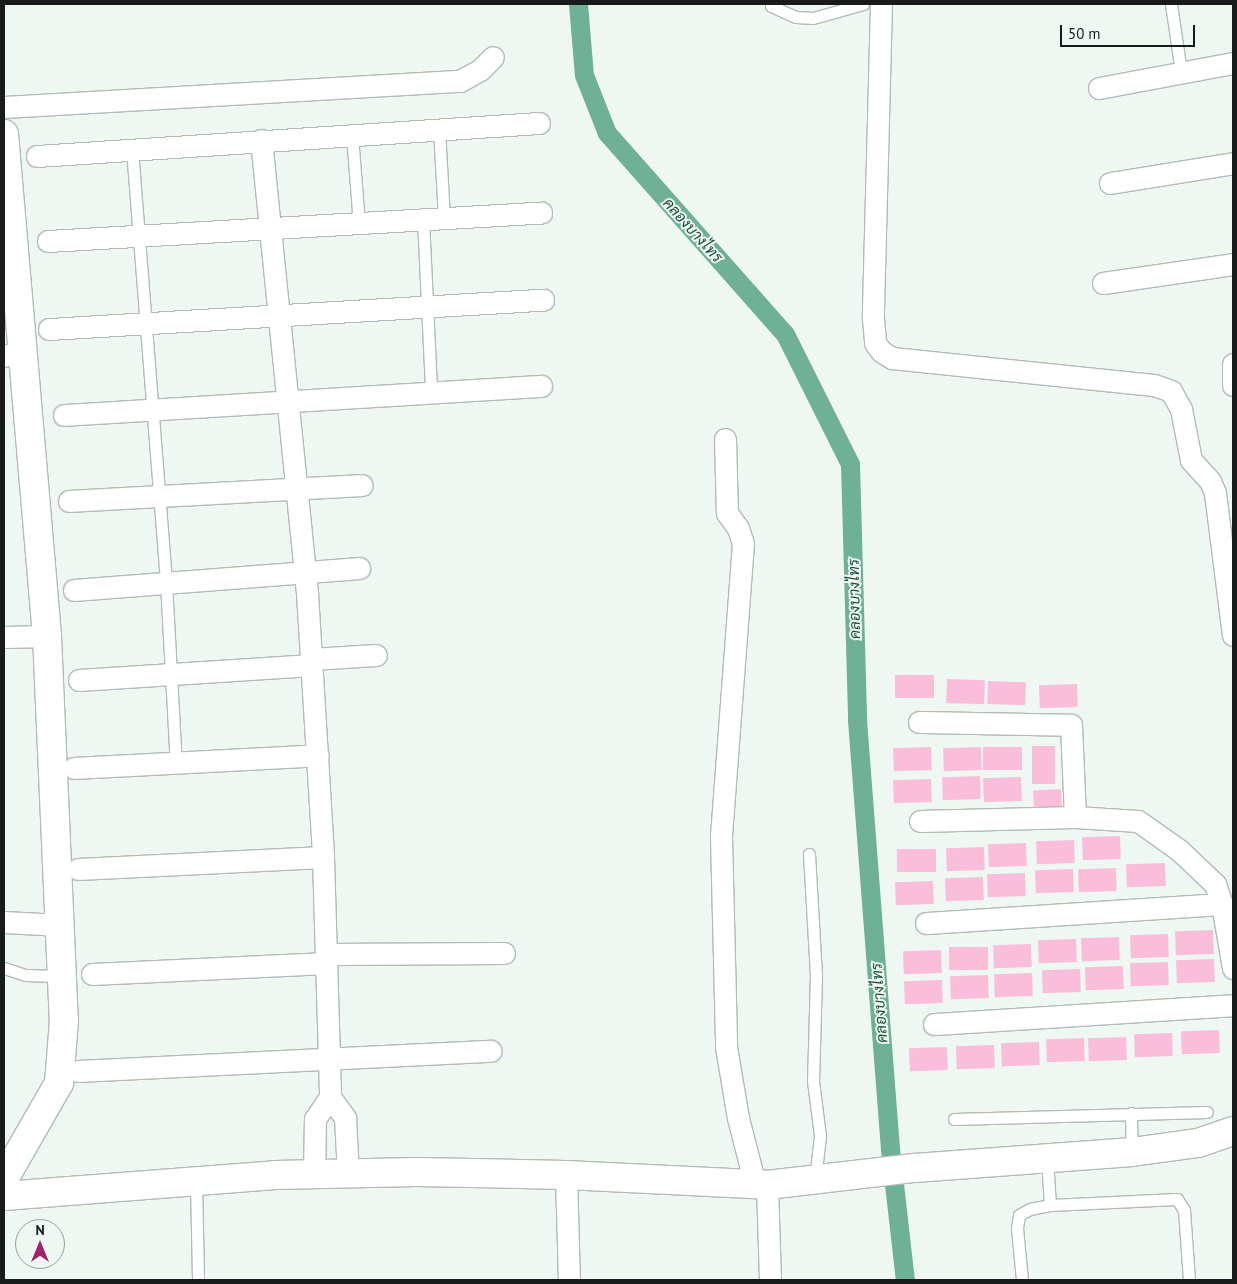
<!DOCTYPE html>
<meta charset="utf-8">
<style>
body{margin:0}
#map{position:relative;width:1237px;height:1284px;overflow:hidden;background:#eff7f3;font-family:"PT Sans",Sarabun,sans-serif}
div>[style]{position:absolute}
.canal>*{height:19px;margin:-9.5px;padding:0 9.5px;transform-origin:9.5px;border-radius:9.5px;background:#6fb196}
.building>*{inset:0;background:#fbbeda;transform-origin:0 0}
.roads{filter:drop-shadow(1px 0 #b3bbb7) drop-shadow(-1px 0 #b3bbb7) drop-shadow(0 1px #b3bbb7) drop-shadow(0 -1px #b3bbb7)}
.service>*{height:11px;margin:-5.5px;padding:0 5.5px;transform-origin:5.5px;border-radius:5.5px;background:#fff}
.minor>*{height:21px;margin:-10.5px;padding:0 10.5px;transform-origin:10.5px;border-radius:10.5px;background:#fff}
.tertiary>*{height:28px;margin:-14px;padding:0 14px;transform-origin:14px;border-radius:14px;background:#fff}
span{translate:-50% -50%;white-space:nowrap;text-align:center;line-height:1.15;-webkit-text-stroke:4px #eff7f3;paint-order:stroke}
.water-label{font-size:15px;color:#174d3a;font-style:italic}
.frame{position:absolute;inset:0;border:5px solid #191b1a;pointer-events:none}
.north{position:absolute;left:15px;top:1219px;width:50px;height:50px;box-sizing:border-box;background:#eff7f3;border:1px solid #999f9c;border-radius:50%;rotate:0deg;font-size:14px;font-weight:700;line-height:20px;text-align:center;color:#191b1a}
.north::after{content:'';display:block;margin:auto;width:18px;height:22px;background:#a4216e;clip-path:polygon(50% 0,100% 100%,50% 72%,0 100%)}
.scale{position:absolute;left:1060px;top:25px;width:135px;height:22px;box-sizing:border-box;border:2px solid #191b1a;border-top:0;padding-left:6px;font-size:15px;line-height:18px;white-space:nowrap;color:#191b1a;-webkit-text-stroke:4px #eff7f3;paint-order:stroke}
</style>
<div id="map">
<div class="canal">
<div style="left:578px;top:4px;width:71px;rotate:85.2deg"></div>
<div style="left:584px;top:75px;width:62px;rotate:68.4deg"></div>
<div style="left:607px;top:133px;width:268px;rotate:48.5deg"></div>
<div style="left:785px;top:334px;width:145px;rotate:63.4deg"></div>
<div style="left:850px;top:464px;width:256px;rotate:88.4deg"></div>
<div style="left:857px;top:720px;width:430px;rotate:85.6deg"></div>
<div style="left:890px;top:1149px;width:132px;rotate:83.5deg"></div>
</div>
<div class="building">
<div style="left:934px;top:675px;width:23px;height:39px;rotate:90deg"></div>
<div style="left:947px;top:679px;width:38px;height:24px;rotate:2deg"></div>
<div style="left:988px;top:681px;width:38px;height:23px;rotate:2deg"></div>
<div style="left:1077px;top:684px;width:23px;height:38px;rotate:88deg"></div>
<div style="left:1032px;top:746px;width:23px;height:38px"></div>
<div style="left:931px;top:747px;width:23px;height:38px;rotate:88deg"></div>
<div style="left:981px;top:747px;width:23px;height:38px;rotate:88deg"></div>
<div style="left:1022px;top:747px;width:23px;height:39px;rotate:90deg"></div>
<div style="left:980px;top:776px;width:23px;height:38px;rotate:88deg"></div>
<div style="left:1021px;top:777px;width:24px;height:38px;rotate:88deg"></div>
<div style="left:931px;top:779px;width:23px;height:38px;rotate:88deg"></div>
<div style="left:1061px;top:789px;width:17px;height:28px;rotate:87deg"></div>
<div style="left:1120px;top:836px;width:23px;height:38px;rotate:88deg"></div>
<div style="left:1074px;top:840px;width:23px;height:38px;rotate:88deg"></div>
<div style="left:1026px;top:843px;width:23px;height:38px;rotate:88deg"></div>
<div style="left:984px;top:847px;width:23px;height:38px;rotate:88deg"></div>
<div style="left:936px;top:849px;width:23px;height:39px;rotate:90deg"></div>
<div style="left:1165px;top:863px;width:23px;height:39px;rotate:88deg"></div>
<div style="left:1116px;top:868px;width:23px;height:38px;rotate:88deg"></div>
<div style="left:1073px;top:869px;width:23px;height:38px;rotate:88deg"></div>
<div style="left:1025px;top:873px;width:23px;height:38px;rotate:88deg"></div>
<div style="left:983px;top:877px;width:23px;height:38px;rotate:88deg"></div>
<div style="left:933px;top:881px;width:23px;height:38px;rotate:88deg"></div>
<div style="left:1213px;top:930px;width:24px;height:38px;rotate:88deg"></div>
<div style="left:1168px;top:934px;width:23px;height:38px;rotate:88deg"></div>
<div style="left:1119px;top:937px;width:23px;height:38px;rotate:88deg"></div>
<div style="left:1076px;top:939px;width:23px;height:38px;rotate:88deg"></div>
<div style="left:1031px;top:944px;width:23px;height:38px;rotate:88deg"></div>
<div style="left:988px;top:947px;width:23px;height:39px;rotate:90deg"></div>
<div style="left:941px;top:950px;width:23px;height:38px;rotate:88deg"></div>
<div style="left:1214px;top:959px;width:23px;height:38px;rotate:88deg"></div>
<div style="left:1168px;top:962px;width:23px;height:38px;rotate:88deg"></div>
<div style="left:1123px;top:966px;width:23px;height:38px;rotate:88deg"></div>
<div style="left:1080px;top:969px;width:23px;height:38px;rotate:88deg"></div>
<div style="left:1032px;top:973px;width:23px;height:38px;rotate:88deg"></div>
<div style="left:988px;top:975px;width:23px;height:38px;rotate:88deg"></div>
<div style="left:942px;top:980px;width:23px;height:38px;rotate:88deg"></div>
<div style="left:1219px;top:1030px;width:23px;height:38px;rotate:88deg"></div>
<div style="left:1172px;top:1033px;width:23px;height:38px;rotate:88deg"></div>
<div style="left:1126px;top:1037px;width:23px;height:38px;rotate:88deg"></div>
<div style="left:1084px;top:1038px;width:23px;height:38px;rotate:88deg"></div>
<div style="left:1039px;top:1042px;width:23px;height:38px;rotate:88deg"></div>
<div style="left:994px;top:1045px;width:23px;height:38px;rotate:88deg"></div>
<div style="left:947px;top:1047px;width:23px;height:38px;rotate:88deg"></div>
</div>
<div class="roads">
<div class="service">
<div style="left:1171px;top:4px;width:69px;rotate:81.6deg"></div>
<div style="left:771px;top:6px;width:27px;rotate:24deg"></div>
<div style="left:796px;top:17px;width:17px;rotate:3deg"></div>
<div style="left:813px;top:18px;width:52px;rotate:-15.6deg"></div>
<div style="left:439px;top:129px;width:89px;rotate:86.8deg"></div>
<div style="left:352px;top:135px;width:88px;rotate:85.5deg"></div>
<div style="left:132px;top:149px;width:434px;rotate:85.5deg"></div>
<div style="left:166px;top:582px;width:182px;rotate:86.9deg"></div>
<div style="left:423px;top:219px;width:172px;rotate:87.3deg"></div>
<div style="left:809px;top:854px;width:121px;rotate:86.7deg"></div>
<div style="left:816px;top:975px;width:106px;rotate:91.6deg"></div>
<div style="left:813px;top:1081px;width:55px;rotate:82.7deg"></div>
<div style="left:820px;top:1136px;width:43px;rotate:96.6deg"></div>
<div style="left:4px;top:968px;width:23px;rotate:18deg"></div>
<div style="left:26px;top:975px;width:37px;rotate:2deg"></div>
<div style="left:1131px;top:1113px;width:39px;rotate:89deg"></div>
<div style="left:954px;top:1119px;width:253px;rotate:-1.6deg"></div>
<div style="left:196px;top:1182px;width:98px;rotate:88.8deg"></div>
<div style="left:1050px;top:1205px;width:127px;rotate:-2.7deg"></div>
<div style="left:1177px;top:1199px;width:13px;rotate:58deg"></div>
<div style="left:1184px;top:1210px;width:70px;rotate:85.9deg"></div>
<div style="left:1022px;top:1280px;width:52px;rotate:-95.5deg"></div>
<div style="left:1017px;top:1228px;width:13px;rotate:-81deg"></div>
<div style="left:1019px;top:1215px;width:13px;rotate:-29deg"></div>
<div style="left:1030px;top:1209px;width:20px;rotate:-11deg"></div>
<div style="left:1050px;top:1205px;width:47px;rotate:-93.7deg"></div>
</div>
<div class="minor">
<div style="left:881px;top:4px;width:314px;rotate:91.5deg"></div>
<div style="left:873px;top:318px;width:25px;rotate:85deg"></div>
<div style="left:875px;top:343px;width:11px;rotate:52deg"></div>
<div style="left:882px;top:352px;width:12px;rotate:31deg"></div>
<div style="left:892px;top:358px;width:263px;rotate:5.9deg"></div>
<div style="left:1154px;top:385px;width:18px;rotate:19deg"></div>
<div style="left:1171px;top:391px;width:21px;rotate:61deg"></div>
<div style="left:1181px;top:409px;width:52px;rotate:78.9deg"></div>
<div style="left:1191px;top:460px;width:28px;rotate:48deg"></div>
<div style="left:1210px;top:481px;width:13px;rotate:67deg"></div>
<div style="left:1215px;top:493px;width:143px;rotate:82.8deg"></div>
<div style="left:1099px;top:88px;width:136px;rotate:-10.6deg"></div>
<div style="left:4px;top:107px;width:457px;rotate:-3.3deg"></div>
<div style="left:460px;top:81px;width:23px;rotate:-29deg"></div>
<div style="left:480px;top:70px;width:18px;rotate:-45deg"></div>
<div style="left:261px;top:140px;width:455px;rotate:84.2deg"></div>
<div style="left:307px;top:593px;width:264px;rotate:86.5deg"></div>
<div style="left:323px;top:857px;width:240px;rotate:88.3deg"></div>
<div style="left:330px;top:1097px;width:26px;rotate:54deg"></div>
<div style="left:345px;top:1118px;width:55px;rotate:86.9deg"></div>
<div style="left:37px;top:156px;width:503px;rotate:-3.76deg"></div>
<div style="left:1110px;top:183px;width:125px;rotate:-9.2deg"></div>
<div style="left:48px;top:241px;width:494px;rotate:-3.3deg"></div>
<div style="left:1103px;top:283px;width:131px;rotate:-8.3deg"></div>
<div style="left:49px;top:329px;width:495px;rotate:-3.4deg"></div>
<div style="left:4px;top:356px;width:19px;rotate:-16deg"></div>
<div style="left:1233px;top:364px;width:21px;rotate:90deg"></div>
<div style="left:64px;top:415px;width:478px;rotate:-3.5deg"></div>
<div style="left:725px;top:439px;width:74px;rotate:88.5deg"></div>
<div style="left:727px;top:513px;width:19px;rotate:54deg"></div>
<div style="left:738px;top:528px;width:16px;rotate:72deg"></div>
<div style="left:743px;top:543px;width:294px;rotate:94.3deg"></div>
<div style="left:721px;top:836px;width:211px;rotate:88.6deg"></div>
<div style="left:726px;top:1047px;width:72px;rotate:80.4deg"></div>
<div style="left:738px;top:1118px;width:68px;rotate:75.6deg"></div>
<div style="left:69px;top:501px;width:293px;rotate:-3.1deg"></div>
<div style="left:74px;top:590px;width:286px;rotate:-4.4deg"></div>
<div style="left:4px;top:637px;width:43px;rotate:-1.3deg"></div>
<div style="left:311px;top:659px;width:65px;rotate:-3.5deg"></div>
<div style="left:79px;top:680px;width:233px;rotate:-3.7deg"></div>
<div style="left:919px;top:722px;width:152px;rotate:1.1deg"></div>
<div style="left:1071px;top:725px;width:92px;rotate:87.5deg"></div>
<div style="left:74px;top:768px;width:244px;rotate:-3deg"></div>
<div style="left:920px;top:821px;width:155px;rotate:-1.5deg"></div>
<div style="left:1075px;top:817px;width:63px;rotate:3.6deg"></div>
<div style="left:1138px;top:821px;width:50px;rotate:35.3deg"></div>
<div style="left:1179px;top:850px;width:50px;rotate:43.4deg"></div>
<div style="left:1215px;top:884px;width:21px;rotate:71deg"></div>
<div style="left:1222px;top:904px;width:65px;rotate:80.2deg"></div>
<div style="left:78px;top:869px;width:245px;rotate:-2.8deg"></div>
<div style="left:4px;top:922px;width:57px;rotate:3deg"></div>
<div style="left:926px;top:923px;width:297px;rotate:-3.7deg"></div>
<div style="left:327px;top:954px;width:177px;rotate:-0.3deg"></div>
<div style="left:92px;top:974px;width:235px;rotate:-2.7deg"></div>
<div style="left:934px;top:1024px;width:300px;rotate:-3.6deg"></div>
<div style="left:78px;top:1071px;width:413px;rotate:-2.8deg"></div>
<div style="left:314px;top:1174px;width:55px;rotate:-89deg"></div>
<div style="left:315px;top:1119px;width:27px;rotate:-56deg"></div>
<div style="left:566px;top:1175px;width:105px;rotate:88.4deg"></div>
<div style="left:767px;top:1185px;width:95px;rotate:88.2deg"></div>
</div>
<div class="tertiary">
<div style="left:4px;top:134px;width:504px;rotate:85.1deg"></div>
<div style="left:47px;top:636px;width:384px;rotate:87.5deg"></div>
<div style="left:64px;top:1020px;width:63px;rotate:94.5deg"></div>
<div style="left:59px;top:1083px;width:111px;rotate:119.8deg"></div>
<div style="left:4px;top:1196px;width:272px;rotate:-4.4deg"></div>
<div style="left:275px;top:1175px;width:141px;rotate:-1.2deg"></div>
<div style="left:416px;top:1172px;width:150px;rotate:1.1deg"></div>
<div style="left:566px;top:1175px;width:201px;rotate:2.8deg"></div>
<div style="left:767px;top:1185px;width:149px;rotate:-6.6deg"></div>
<div style="left:915px;top:1168px;width:218px;rotate:-4.2deg"></div>
<div style="left:1132px;top:1152px;width:67px;rotate:-7.8deg"></div>
<div style="left:1198px;top:1143px;width:37px;rotate:-19deg"></div>
</div>
</div>
<div class="water-label">
<span style="left:693px;top:230px;rotate:48deg">คลองบางไทร</span>
<span style="left:854px;top:599px;rotate:-91deg">คลองบางไทร</span>
<span style="left:879px;top:1003px;rotate:-94deg">คลองบางไทร</span>
</div>
<div class="frame"></div>
<div class="north">N</div>
<div class="scale">50 m</div>
</div>
